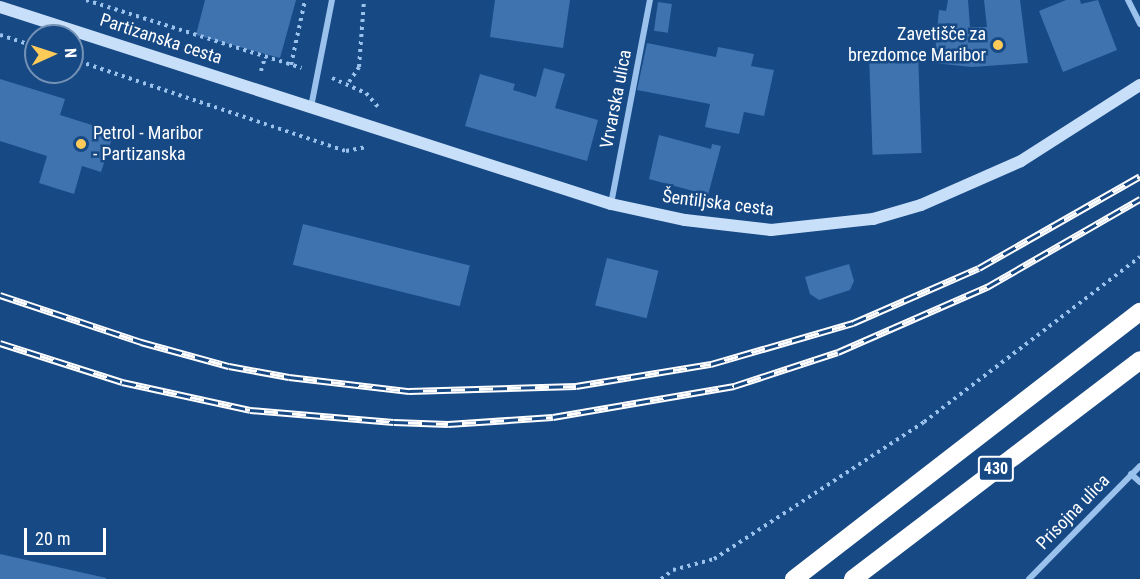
<!DOCTYPE html>
<meta charset="utf-8">
<style>
body{margin:0}
#map{position:relative;width:1140px;height:579px;overflow:hidden;background:#174985;font-family:"Roboto Condensed",sans-serif}
div>[style]{position:absolute}
.building>*{inset:0;background:#3f73af;transform-origin:0 0}
.path>*{height:4px;margin-top:-2px;transform-origin:0;background:repeating-linear-gradient(90deg,#9bc2ed 0 3px,transparent 0 7.5px)}
.street>*{height:6px;margin:-3px;padding:0 3px;transform-origin:3px;border-radius:3px;background:#9bc2ed}
.secondary>*{height:12px;margin:-6px;padding:0 6px;transform-origin:6px;border-radius:6px;background:#c8dff9}
.highway>*{height:18px;margin:-9px;padding:0 9px;transform-origin:9px;border-radius:9px;background:#fff}
.rail>*{height:7px;margin-top:-3.5px;transform-origin:0;background:repeating-linear-gradient(90deg,#174985 0 14px,#fff 0 28px);box-sizing:border-box;border-block:2px solid #fff}
.dots>*{width:16px;height:16px;translate:-50% -50%;box-sizing:border-box;border:3px solid #174985;border-radius:50%}
span{translate:-50% -50%;white-space:nowrap;text-align:center;line-height:1.15;-webkit-text-stroke:5px #174985;paint-order:stroke}
.shield-label span{padding:2px 4px;background:#174985;border:2px solid;border-radius:4px;-webkit-text-stroke-width:0}
.shield-label{font-size:16px;color:#fff;font-weight:700}
.poi-label{font-size:18px;color:#fff}
.right{translate:-100% -50%;text-align:right}
.left{translate:0 -50%;text-align:left}
.street-label{font-size:18px;color:#fff}
.north{position:absolute;left:24px;top:24px;width:60px;height:60px;box-sizing:border-box;background:#174985;border:2px solid #7492b6;border-radius:50%;rotate:87deg;font-size:16px;font-weight:700;line-height:24px;text-align:center;color:#fff}
.north::after{content:'';display:block;margin:auto;width:21px;height:27px;background:#ffcb58;clip-path:polygon(50% 0,100% 100%,50% 72%,0 100%)}
.scale{position:absolute;left:24px;top:528px;width:82px;height:27px;box-sizing:border-box;border:3px solid #fff;border-top:0;padding-left:8px;font-size:18px;line-height:21px;white-space:nowrap;color:#fff;-webkit-text-stroke:4px #174985;paint-order:stroke}
</style>
<div id="map">
<div class="building">
<div style="clip-path:polygon(205px 0,296px 0,280px 58px,196px 35px)"></div>
<div style="clip-path:polygon(495px 0,570px 0,563px 48px,490px 37px)"></div>
<div style="clip-path:polygon(948px 0,968px 0,970px 27px,987px 27px,984px 0,1020px 0,1028px 63px,972px 67px,934px 63px,939px 10px,946px 11px)"></div>
<div style="clip-path:polygon(1066px 0,1080px 0,1081px 4px,1098px 0,1117px 50px,1063px 72px,1039px 11px)"></div>
<div style="left:658px;top:2px;width:14px;height:29px;rotate:8deg"></div>
<div style="clip-path:polygon(647px 43px,716px 57px,718px 47px,754px 54px,751px 66px,774px 70px,764px 116px,744px 112px,739px 134px,705px 127px,710px 104px,637px 90px)"></div>
<div style="left:918px;top:52px;width:101px;height:49px;rotate:88deg"></div>
<div style="clip-path:polygon(544px 68px,565px 74px,555px 108px,598px 120px,587px 161px,465px 126px,480px 74px,515px 84px,513px 90px,536px 97px)"></div>
<div style="clip-path:polygon(0 79px,65px 99px,60px 115px,114px 132px,101px 172px,82px 166px,74px 194px,39px 183px,47px 156px,0 141px)"></div>
<div style="clip-path:polygon(659px 135px,711px 149px,712px 144px,721px 146px,708px 195px,649px 179px)"></div>
<div style="left:303px;top:224px;width:172px;height:42px;rotate:14deg"></div>
<div style="left:607px;top:258px;width:53px;height:49px;rotate:14deg"></div>
<div style="clip-path:polygon(849px 264px,854px 281px,850px 290px,819px 300px,810px 294px,805px 277px)"></div>
<div style="clip-path:polygon(0 554px,106px 578px,106px 579px,0 579px)"></div>
</div>
<div class="path">
<div style="left:86px;top:0;width:226px;rotate:17.5deg"></div>
<div style="left:0;top:35px;width:38px;rotate:18deg"></div>
<div style="left:72px;top:59px;width:289px;rotate:18.6deg"></div>
<div style="left:346px;top:151px;width:21px;rotate:-11deg"></div>
<div style="left:291px;top:65px;width:66px;rotate:-77.8deg"></div>
<div style="left:261px;top:71px;width:15px;rotate:-74deg"></div>
<div style="left:332px;top:78px;width:37px;rotate:24deg"></div>
<div style="left:366px;top:93px;width:18px;rotate:49deg"></div>
<div style="left:349px;top:82px;width:18px;rotate:-56deg"></div>
<div style="left:359px;top:67px;width:67px;rotate:-85.7deg"></div>
<div style="left:661px;top:579px;width:15px;rotate:-37deg"></div>
<div style="left:673px;top:570px;width:42px;rotate:-15deg"></div>
<div style="left:714px;top:559px;width:251px;rotate:-33.1deg"></div>
<div style="left:924px;top:422px;width:272px;rotate:-37.4deg"></div>
</div>
<div class="street">
<div style="left:1128px;top:0;width:27px;rotate:63deg"></div>
<div style="left:311px;top:107px;width:109px;rotate:-78.9deg"></div>
<div style="left:611px;top:204px;width:208px;rotate:-79.2deg"></div>
<div style="left:1131px;top:474px;width:12px;rotate:42deg"></div>
<div style="left:1029px;top:579px;width:158px;rotate:-45.5deg"></div>
</div>
<div class="secondary">
<div style="left:0;top:7px;width:642px;rotate:17.87deg"></div>
<div style="left:611px;top:204px;width:76px;rotate:12.2deg"></div>
<div style="left:685px;top:220px;width:87px;rotate:6.6deg"></div>
<div style="left:771px;top:230px;width:103px;rotate:-6.2deg"></div>
<div style="left:873px;top:219px;width:50px;rotate:-16.3deg"></div>
<div style="left:921px;top:205px;width:109px;rotate:-23.7deg"></div>
<div style="left:1021px;top:161px;width:141px;rotate:-32.6deg"></div>
</div>
<div class="highway">
<div style="left:794px;top:579px;width:437px;rotate:-37.7deg"></div>
<div style="left:853px;top:579px;width:361px;rotate:-37.3deg"></div>
</div>
<div class="rail">
<div style="left:0;top:295px;width:149px;rotate:18.4deg"></div>
<div style="left:141px;top:342px;width:91px;rotate:15.3deg"></div>
<div style="left:229px;top:366px;width:61px;rotate:10.4deg"></div>
<div style="left:289px;top:377px;width:121px;rotate:6.7deg"></div>
<div style="left:409px;top:391px;width:167px;rotate:-1.7deg"></div>
<div style="left:576px;top:386px;width:137px;rotate:-9.3deg"></div>
<div style="left:711px;top:364px;width:148px;rotate:-16.1deg"></div>
<div style="left:853px;top:323px;width:137px;rotate:-23.6deg"></div>
<div style="left:979px;top:268px;width:185px;rotate:-29.7deg"></div>
<div style="left:0;top:343px;width:128px;rotate:17.7deg"></div>
<div style="left:122px;top:382px;width:131px;rotate:12.3deg"></div>
<div style="left:250px;top:410px;width:144px;rotate:4.8deg"></div>
<div style="left:394px;top:422px;width:54px;rotate:2.1deg"></div>
<div style="left:448px;top:424px;width:105px;rotate:-3.8deg"></div>
<div style="left:553px;top:417px;width:184px;rotate:-9.7deg"></div>
<div style="left:734px;top:386px;width:109px;rotate:-18.1deg"></div>
<div style="left:838px;top:352px;width:163px;rotate:-23.6deg"></div>
<div style="left:987px;top:287px;width:177px;rotate:-29.9deg"></div>
</div>
<div class="dots">
<div style="left:998px;top:45px;background:#ffcb58"></div>
<div style="left:81px;top:144px;background:#ffcb58"></div>
</div>
<div class="shield-label">
<span style="left:996px;top:469px">430</span>
</div>
<div class="poi-label">
<span class="right" style="left:986px;top:45px">Zavetišče za<br>brezdomce Maribor</span>
<span class="left" style="left:93px;top:144px">Petrol - Maribor<br>- Partizanska</span>
</div>
<div class="street-label">
<span style="left:161px;top:39px;rotate:18deg">Partizanska cesta</span>
<span style="left:616px;top:99px;rotate:-79deg">Vrvarska ulica</span>
<span style="left:718px;top:203px;rotate:7deg">Šentiljska cesta</span>
<span style="left:1073px;top:512px;rotate:-46deg">Prisojna ulica</span>
</div>
<div class="north">N</div>
<div class="scale">20 m</div>
</div>
